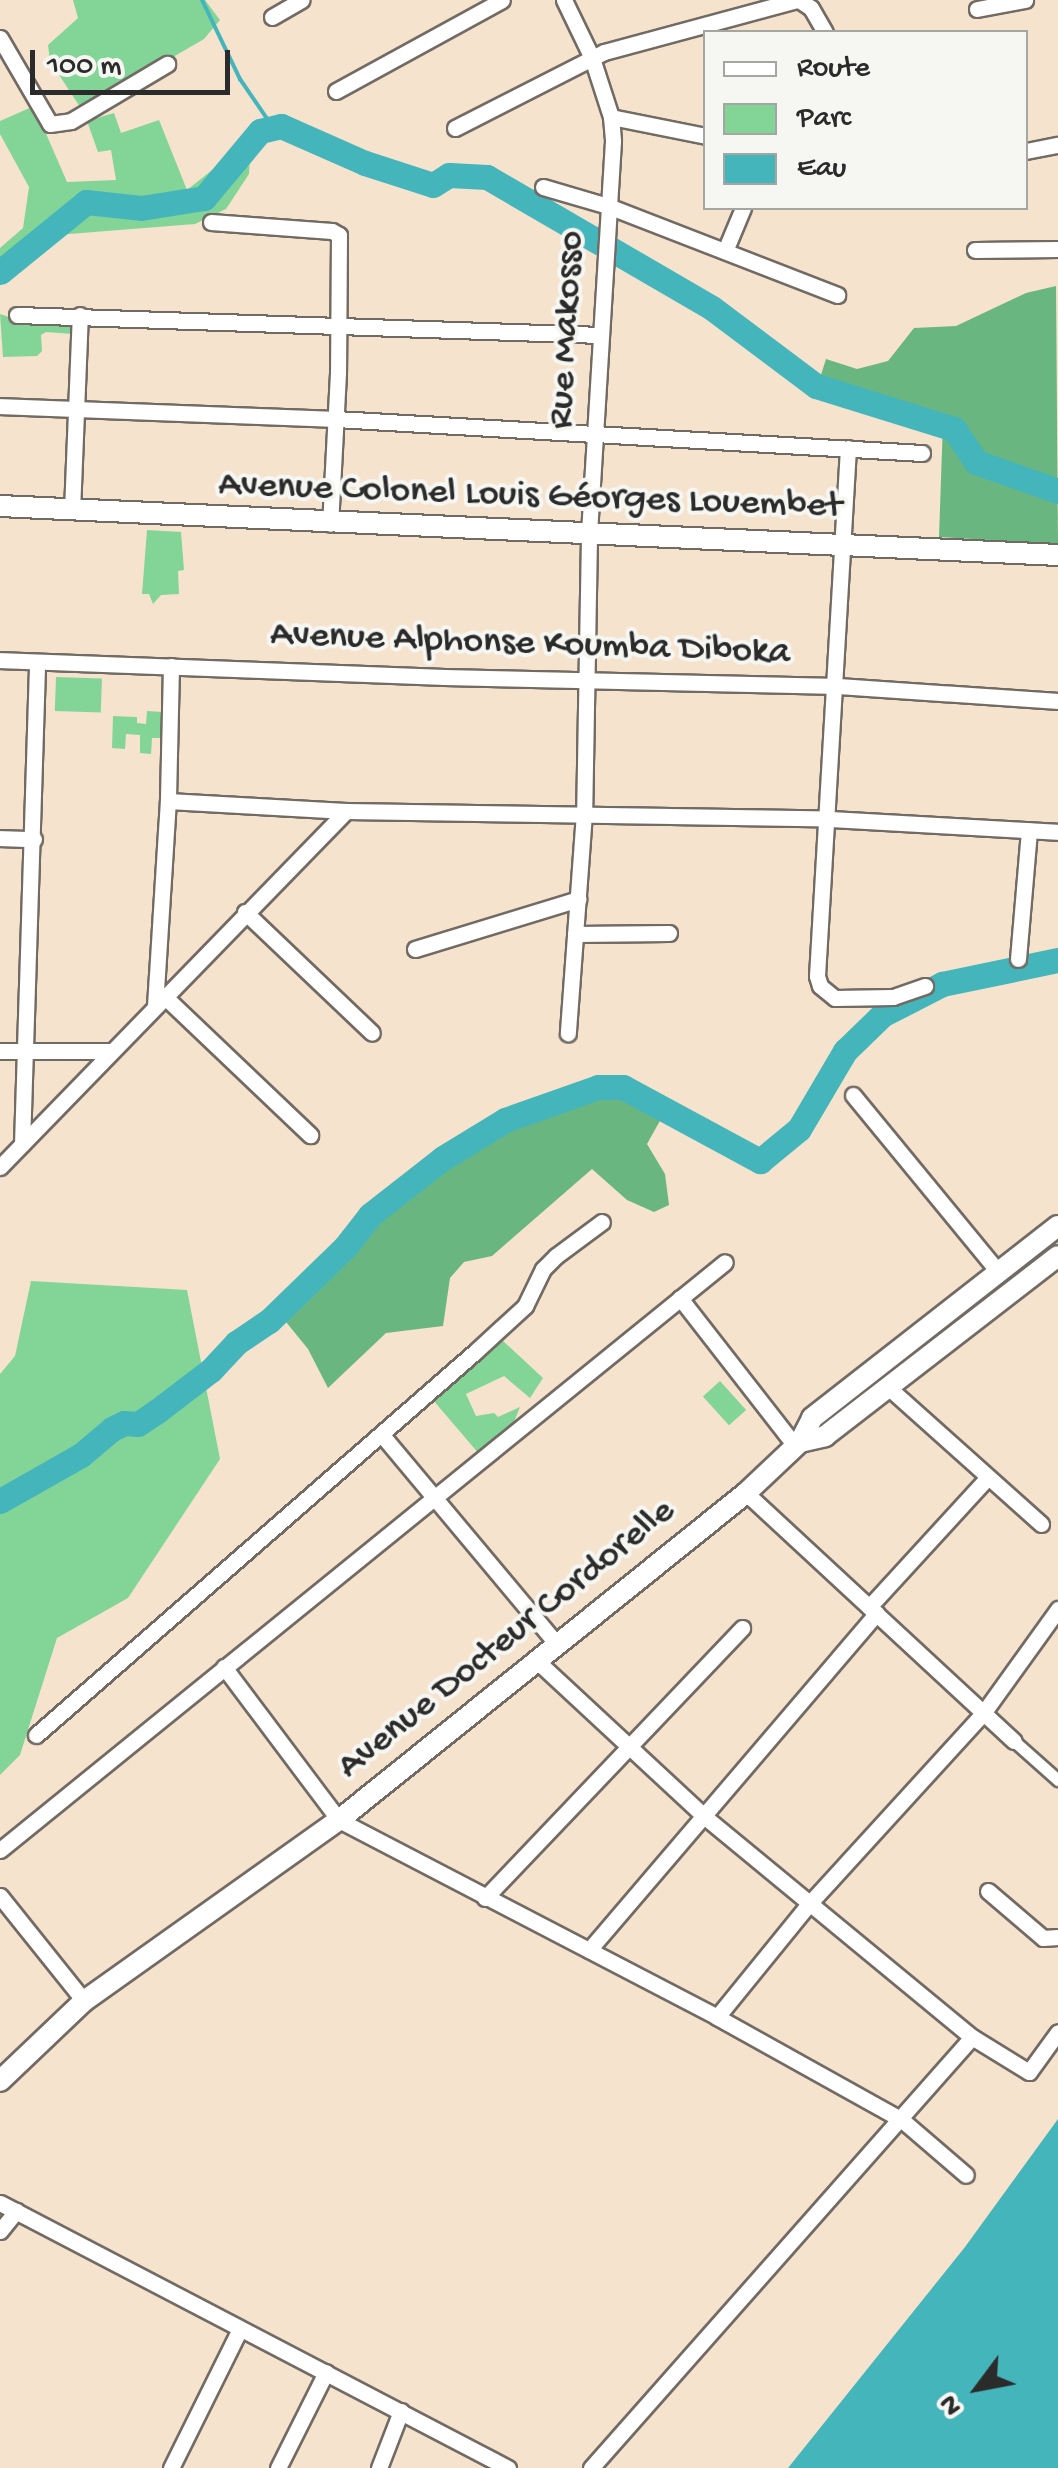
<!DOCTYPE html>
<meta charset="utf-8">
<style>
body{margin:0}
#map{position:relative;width:1058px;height:2468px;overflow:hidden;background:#f5e3cd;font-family:"Gochi Hand",sans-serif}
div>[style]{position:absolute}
.green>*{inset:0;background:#83d597;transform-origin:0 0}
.forest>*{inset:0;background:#6ab680}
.water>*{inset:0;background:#45b5bc}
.stream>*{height:4px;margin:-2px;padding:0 2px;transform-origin:2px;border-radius:2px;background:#45b5bc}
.river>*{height:25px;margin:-12.5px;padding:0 12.5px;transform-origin:12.5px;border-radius:12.5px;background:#45b5bc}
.roads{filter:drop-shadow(2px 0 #726b64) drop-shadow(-2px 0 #726b64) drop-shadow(0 2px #726b64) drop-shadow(0 -2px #726b64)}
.pedestrian>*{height:11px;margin:-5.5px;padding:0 5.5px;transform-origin:5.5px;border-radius:5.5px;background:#fff}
.minor>*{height:15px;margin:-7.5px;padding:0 7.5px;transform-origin:7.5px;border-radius:7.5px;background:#fff}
.tertiary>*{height:20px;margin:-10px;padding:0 10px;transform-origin:10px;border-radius:10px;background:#fff}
span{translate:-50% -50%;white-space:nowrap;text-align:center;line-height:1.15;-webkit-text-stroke:8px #f6f6f2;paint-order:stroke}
.street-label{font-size:38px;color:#2b2b2b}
.legend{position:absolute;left:703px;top:30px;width:325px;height:180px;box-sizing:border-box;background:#f6f6f2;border:2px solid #a5a5a2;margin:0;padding:12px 18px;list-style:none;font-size:30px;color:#2b2b2b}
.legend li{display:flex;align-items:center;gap:20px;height:50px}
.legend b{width:50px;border:2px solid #a5a5a2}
.north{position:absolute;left:928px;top:2338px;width:100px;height:100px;-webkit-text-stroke:8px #f6f6f2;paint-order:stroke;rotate:238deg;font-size:28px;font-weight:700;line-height:40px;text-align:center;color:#2b2b2b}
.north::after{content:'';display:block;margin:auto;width:35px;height:45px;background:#2b2b2b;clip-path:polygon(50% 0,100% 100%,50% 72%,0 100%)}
.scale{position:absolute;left:30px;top:50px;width:200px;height:45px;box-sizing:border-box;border:5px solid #2b2b2b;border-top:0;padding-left:12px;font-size:30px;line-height:35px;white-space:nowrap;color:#2b2b2b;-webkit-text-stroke:8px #f6f6f2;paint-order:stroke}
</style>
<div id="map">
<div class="green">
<div style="clip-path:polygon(73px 0,205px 0,220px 20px,204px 39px,82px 110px,50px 61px,48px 45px,78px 18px)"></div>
<div style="clip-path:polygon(34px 106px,67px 182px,116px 180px,111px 150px,98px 152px,87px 121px,114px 113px,121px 133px,159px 120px,187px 190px,236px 151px,250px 154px,249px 174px,226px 209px,195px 224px,44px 236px,18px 272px,0 285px,0 248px,23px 228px,29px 187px,0 134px,0 121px)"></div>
<div style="clip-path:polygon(0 314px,12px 318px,73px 319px,73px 334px,46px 332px,41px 335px,42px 351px,37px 356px,3px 357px)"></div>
<div style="clip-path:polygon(147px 530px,181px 532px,184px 570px,178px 571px,179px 594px,161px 595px,153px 604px,149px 594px,142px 594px)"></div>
<div style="left:56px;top:677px;width:46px;height:34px;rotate:2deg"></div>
<div style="clip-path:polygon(147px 711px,162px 712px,161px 738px,152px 738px,151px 754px,140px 753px,140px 735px,126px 734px,125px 749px,112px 748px,113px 716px,137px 717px,137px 723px,146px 724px)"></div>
<div style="clip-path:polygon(31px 1281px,187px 1290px,220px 1459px,128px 1598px,57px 1638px,20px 1755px,0 1775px,0 1374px,15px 1356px)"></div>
<div style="clip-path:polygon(502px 1340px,543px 1378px,530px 1398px,504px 1376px,466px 1394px,476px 1416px,494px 1413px,498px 1417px,520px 1407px,512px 1427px,480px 1455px,433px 1400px)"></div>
<div style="left:720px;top:1381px;width:39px;height:23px;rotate:48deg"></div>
</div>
<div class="forest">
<div style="clip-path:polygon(1056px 286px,1058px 544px,939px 537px,943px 421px,873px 402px,820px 378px,826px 359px,857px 369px,888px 361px,914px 328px,956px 326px,1026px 293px)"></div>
<div style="clip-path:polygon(608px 1093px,651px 1108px,661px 1119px,647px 1144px,665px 1174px,669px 1205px,654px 1212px,627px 1200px,592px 1169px,492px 1256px,464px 1262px,450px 1278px,443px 1326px,386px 1333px,328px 1388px,308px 1349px,282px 1317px,403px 1195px,485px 1138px)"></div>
</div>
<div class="water">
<div style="clip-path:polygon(1058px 2119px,1058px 2468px,788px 2468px,965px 2247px)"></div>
</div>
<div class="stream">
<div style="left:202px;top:0;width:88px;rotate:64.3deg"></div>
<div style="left:240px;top:79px;width:53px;rotate:55.7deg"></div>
<div style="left:270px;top:123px;width:11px;rotate:15deg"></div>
</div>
<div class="river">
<div style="left:0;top:272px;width:111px;rotate:-39.1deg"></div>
<div style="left:86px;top:202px;width:55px;rotate:6.2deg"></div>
<div style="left:141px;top:208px;width:64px;rotate:-9deg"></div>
<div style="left:204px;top:198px;width:87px;rotate:-50.1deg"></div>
<div style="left:260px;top:131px;width:22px;rotate:-13deg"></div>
<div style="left:281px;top:126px;width:92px;rotate:23.8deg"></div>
<div style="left:365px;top:163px;width:71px;rotate:17.9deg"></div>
<div style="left:433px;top:185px;width:19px;rotate:-32deg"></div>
<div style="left:449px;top:175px;width:38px;rotate:3deg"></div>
<div style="left:487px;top:177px;width:260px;rotate:30.2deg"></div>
<div style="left:712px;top:308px;width:130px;rotate:36.9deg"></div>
<div style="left:816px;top:386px;width:145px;rotate:17.3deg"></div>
<div style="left:954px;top:429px;width:40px;rotate:56deg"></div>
<div style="left:976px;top:462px;width:87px;rotate:19.5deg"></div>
<div style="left:0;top:1501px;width:93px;rotate:-29.6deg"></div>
<div style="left:81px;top:1455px;width:40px;rotate:-40deg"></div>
<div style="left:112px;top:1429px;width:13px;rotate:-27deg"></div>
<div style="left:124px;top:1423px;width:14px;rotate:4deg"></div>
<div style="left:138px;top:1424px;width:22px;rotate:-34deg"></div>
<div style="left:156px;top:1412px;width:69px;rotate:-37.4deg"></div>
<div style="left:211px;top:1370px;width:37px;rotate:-47deg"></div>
<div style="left:236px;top:1343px;width:40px;rotate:-34deg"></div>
<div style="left:269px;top:1321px;width:107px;rotate:-44.2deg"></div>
<div style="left:346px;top:1246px;width:39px;rotate:-52deg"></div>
<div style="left:370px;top:1215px;width:93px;rotate:-38deg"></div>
<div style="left:443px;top:1158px;width:73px;rotate:-31.5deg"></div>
<div style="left:505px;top:1120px;width:99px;rotate:-19.5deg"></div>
<div style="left:598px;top:1087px;width:25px"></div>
<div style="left:623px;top:1087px;width:156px;rotate:28.4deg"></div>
<div style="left:760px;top:1161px;width:50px;rotate:-39.4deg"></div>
<div style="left:799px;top:1129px;width:91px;rotate:-59.5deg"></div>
<div style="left:845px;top:1051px;width:52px;rotate:-44.2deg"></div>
<div style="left:882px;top:1015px;width:68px;rotate:-27.3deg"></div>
<div style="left:942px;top:984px;width:118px;rotate:-11.7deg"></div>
</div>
<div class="roads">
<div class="pedestrian">
<div style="left:1014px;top:1741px;width:59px;rotate:41.6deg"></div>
</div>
<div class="minor">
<div style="left:564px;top:0;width:64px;rotate:64.2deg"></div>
<div style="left:592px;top:58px;width:62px;rotate:72.1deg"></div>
<div style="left:611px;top:117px;width:24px;rotate:85deg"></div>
<div style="left:613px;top:141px;width:396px;rotate:93.5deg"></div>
<div style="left:589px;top:536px;width:277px;rotate:91deg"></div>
<div style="left:584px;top:813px;width:221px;rotate:94.2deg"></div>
<div style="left:799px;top:0;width:14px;rotate:34deg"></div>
<div style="left:811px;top:8px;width:28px;rotate:60deg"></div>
<div style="left:977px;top:9px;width:49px;rotate:-10.6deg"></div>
<div style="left:272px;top:17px;width:34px;rotate:-30deg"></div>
<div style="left:0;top:38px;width:99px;rotate:59.8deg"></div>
<div style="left:50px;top:124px;width:21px;rotate:-8deg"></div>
<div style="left:71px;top:121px;width:112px;rotate:-30.7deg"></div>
<div style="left:336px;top:91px;width:189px;rotate:-28.7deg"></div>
<div style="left:611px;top:117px;width:97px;rotate:11.3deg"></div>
<div style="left:455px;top:128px;width:167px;rotate:-27deg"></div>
<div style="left:604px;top:52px;width:200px;rotate:-15.1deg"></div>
<div style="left:1026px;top:151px;width:33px;rotate:-11deg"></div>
<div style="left:543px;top:187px;width:68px;rotate:16.3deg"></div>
<div style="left:608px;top:206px;width:246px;rotate:21.2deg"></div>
<div style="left:211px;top:222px;width:121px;rotate:4.3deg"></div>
<div style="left:332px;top:231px;width:8px;rotate:30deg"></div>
<div style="left:339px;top:235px;width:138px;rotate:90.4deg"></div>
<div style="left:338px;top:373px;width:151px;rotate:93deg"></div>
<div style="left:975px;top:250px;width:83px;rotate:-0.7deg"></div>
<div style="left:725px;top:251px;width:47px;rotate:-67.3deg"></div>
<div style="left:17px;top:315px;width:583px;rotate:1.96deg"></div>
<div style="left:0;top:406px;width:336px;rotate:2.2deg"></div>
<div style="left:336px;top:419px;width:587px;rotate:3.32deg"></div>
<div style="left:848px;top:448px;width:529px;rotate:93.36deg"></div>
<div style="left:817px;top:976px;width:10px;rotate:73deg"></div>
<div style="left:820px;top:986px;width:19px;rotate:39deg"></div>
<div style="left:835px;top:998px;width:58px;rotate:-1deg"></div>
<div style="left:893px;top:997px;width:34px;rotate:-19deg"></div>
<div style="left:72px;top:511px;width:196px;rotate:-87.7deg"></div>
<div style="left:0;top:660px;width:444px;rotate:2.2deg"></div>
<div style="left:444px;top:677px;width:394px;rotate:1.3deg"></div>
<div style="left:838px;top:686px;width:221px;rotate:3.9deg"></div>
<div style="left:171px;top:666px;width:135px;rotate:91.3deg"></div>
<div style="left:168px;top:801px;width:178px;rotate:3.2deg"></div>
<div style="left:346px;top:811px;width:483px;rotate:0.9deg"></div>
<div style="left:829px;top:819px;width:229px;rotate:3.2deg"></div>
<div style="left:0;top:838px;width:34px;rotate:2deg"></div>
<div style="left:245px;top:912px;width:175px;rotate:43.6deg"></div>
<div style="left:575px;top:934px;width:94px;rotate:-0.6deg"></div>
<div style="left:415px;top:949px;width:171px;rotate:-17deg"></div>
<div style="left:1018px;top:959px;width:129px;rotate:-85.1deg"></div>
<div style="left:164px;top:996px;width:202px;rotate:43.6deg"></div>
<div style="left:155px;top:1006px;width:205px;rotate:-86.4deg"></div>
<div style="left:0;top:1051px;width:111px"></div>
<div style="left:853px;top:1095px;width:230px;rotate:50.6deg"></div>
<div style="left:22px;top:1144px;width:481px;rotate:-88.2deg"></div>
<div style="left:0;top:1167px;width:496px;rotate:-45.8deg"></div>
<div style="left:680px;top:1298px;width:189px;rotate:52.1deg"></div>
<div style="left:889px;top:1388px;width:204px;rotate:41.8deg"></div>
<div style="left:382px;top:1435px;width:271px;rotate:50.1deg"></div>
<div style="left:746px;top:1493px;width:365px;rotate:42.8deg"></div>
<div style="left:869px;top:1607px;width:176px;rotate:-47.5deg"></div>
<div style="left:536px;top:1660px;width:231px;rotate:42.9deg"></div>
<div style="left:705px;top:1817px;width:346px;rotate:39.5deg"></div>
<div style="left:972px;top:2037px;width:67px;rotate:31.6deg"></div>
<div style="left:1029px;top:2072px;width:49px;rotate:-54.1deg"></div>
<div style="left:224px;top:1667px;width:191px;rotate:53.1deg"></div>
<div style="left:339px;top:1820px;width:426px;rotate:27.5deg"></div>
<div style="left:717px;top:2017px;width:212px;rotate:29.1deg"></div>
<div style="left:902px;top:2120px;width:84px;rotate:40.7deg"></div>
<div style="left:36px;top:1735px;width:584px;rotate:-41.11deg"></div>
<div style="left:476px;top:1351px;width:67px;rotate:-42.6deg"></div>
<div style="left:525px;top:1306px;width:41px;rotate:-64.1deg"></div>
<div style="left:543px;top:1269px;width:18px;rotate:-45deg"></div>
<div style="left:556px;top:1256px;width:57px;rotate:-36.5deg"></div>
<div style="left:0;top:1850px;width:933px;rotate:-39.04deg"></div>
<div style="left:988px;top:1891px;width:72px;rotate:40.5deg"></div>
<div style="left:1043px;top:1938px;width:15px;rotate:-4deg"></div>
<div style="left:0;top:1896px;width:134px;rotate:51.3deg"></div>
<div style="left:485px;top:1898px;width:373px;rotate:-46.4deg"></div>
<div style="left:589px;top:1950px;width:443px;rotate:-49.5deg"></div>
<div style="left:717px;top:2017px;width:144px;rotate:-50.9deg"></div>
<div style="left:808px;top:1905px;width:261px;rotate:-47.6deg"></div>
<div style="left:984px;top:1712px;width:127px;rotate:-54.3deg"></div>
<div style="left:0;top:2203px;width:573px;rotate:27.55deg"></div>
<div style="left:0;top:2231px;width:26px;rotate:-51deg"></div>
<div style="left:171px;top:2468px;width:155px;rotate:-63.6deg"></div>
<div style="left:278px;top:2468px;width:107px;rotate:-63.4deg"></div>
<div style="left:379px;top:2468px;width:61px;rotate:-68.9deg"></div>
<div style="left:591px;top:2468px;width:575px;rotate:-48.52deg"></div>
</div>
<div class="tertiary">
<div style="left:0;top:506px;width:1059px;rotate:2.65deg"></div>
<div style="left:800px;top:1442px;width:27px;rotate:-63deg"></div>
<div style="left:812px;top:1418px;width:312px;rotate:-38deg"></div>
<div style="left:0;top:2081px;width:116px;rotate:-43.6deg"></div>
<div style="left:84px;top:2001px;width:313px;rotate:-35.4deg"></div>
<div style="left:339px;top:1820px;width:522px;rotate:-38.78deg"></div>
<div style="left:746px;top:1493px;width:74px;rotate:-43.4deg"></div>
<div style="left:800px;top:1442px;width:26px;rotate:-13deg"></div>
<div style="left:825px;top:1436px;width:294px;rotate:-37.7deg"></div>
</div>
</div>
<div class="street-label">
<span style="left:568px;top:330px;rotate:-87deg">Rue Makosso</span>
<span style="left:530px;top:497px;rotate:2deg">Avenue Colonel Louis Géorges Louembet</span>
<span style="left:530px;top:645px;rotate:2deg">Avenue Alphonse Koumba Diboka</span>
<span style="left:507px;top:1640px;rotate:-39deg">Avenue Docteur Cordorelle</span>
</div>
<ul class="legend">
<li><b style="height:12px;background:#fff"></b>Route</li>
<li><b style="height:28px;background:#83d597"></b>Parc</li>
<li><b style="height:28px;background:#45b5bc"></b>Eau</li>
</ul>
<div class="north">N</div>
<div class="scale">100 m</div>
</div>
